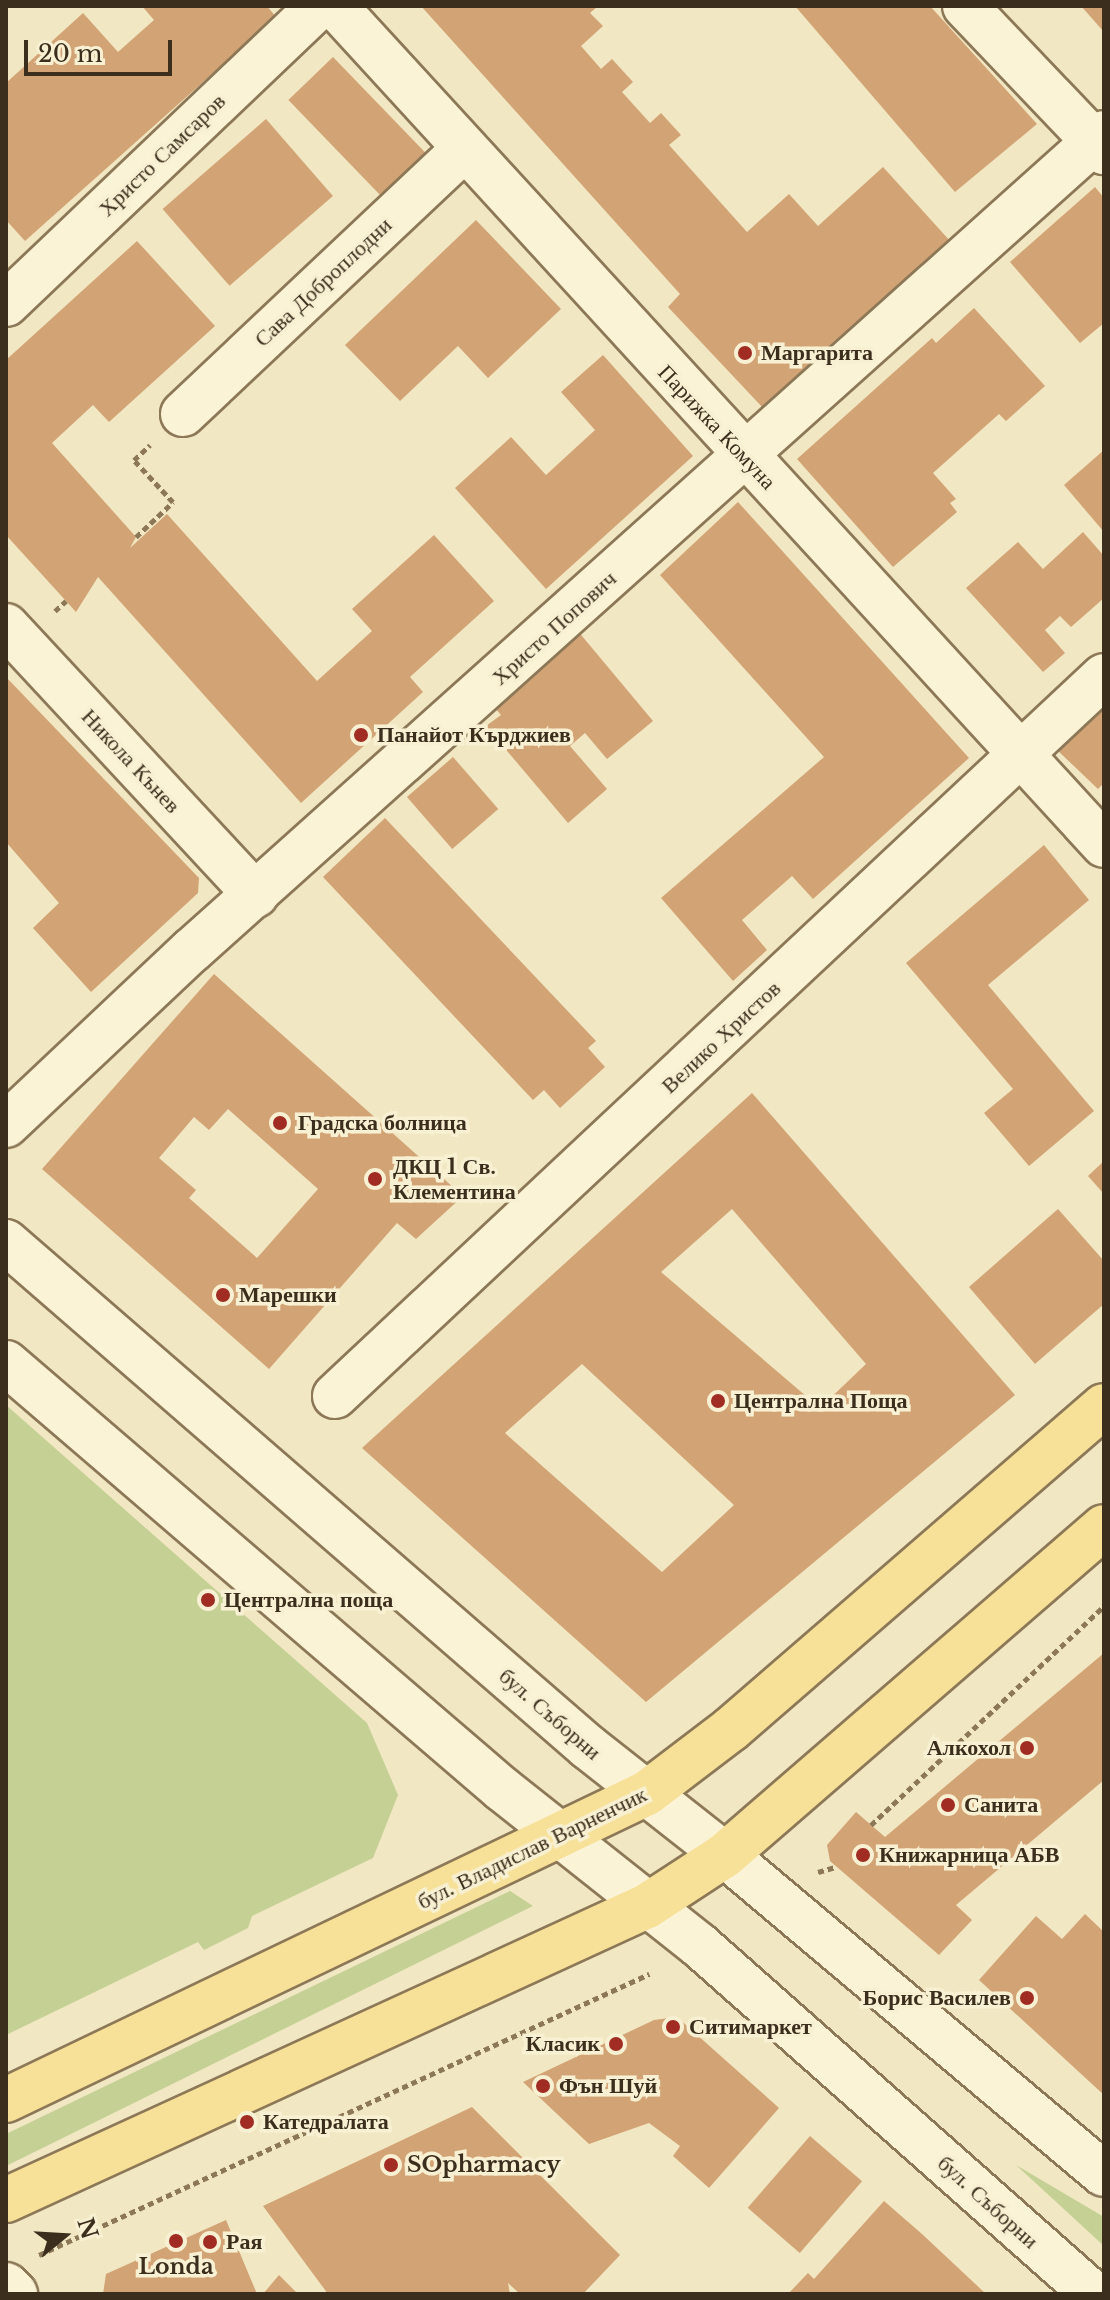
<!DOCTYPE html>
<meta charset="utf-8">
<style>
body{margin:0}
#map{position:relative;width:1110px;height:2300px;overflow:hidden;background:#f1e7c2;font-family:"Libre Baskerville",serif}
div>[style]{position:absolute}
.green>*{inset:0;background:#c5d095}
.building>*{inset:0;background:#d2a375;transform-origin:0 0}
.path>*{height:5px;margin-top:-2.5px;transform-origin:0;background:repeating-linear-gradient(90deg,#8c7857 0 6px,transparent 0 10px)}
.roads{filter:drop-shadow(2px 0 #8c7857) drop-shadow(-2px 0 #8c7857) drop-shadow(0 2px #8c7857) drop-shadow(0 -2px #8c7857)}
.minor>*{height:44px;margin:-22px;padding:0 22px;transform-origin:22px;border-radius:22px;background:#fbf3d6}
.tertiary>*{height:44px;margin:-22px;padding:0 22px;transform-origin:22px;border-radius:22px;background:#fbf3d6}
.primary>*{height:44px;margin:-22px;padding:0 22px;transform-origin:22px;border-radius:22px;background:#f7e097}
.dots>*{width:22px;height:22px;translate:-50% -50%;box-sizing:border-box;border:4px solid #f8f0d2;border-radius:50%}
span{translate:-50% -50%;white-space:nowrap;text-align:center;line-height:1.15;-webkit-text-stroke:7px #f8f0d2;paint-order:stroke}
.street-label{font-size:22px;color:#3b2e1d}
.poi-label{font-size:22px;color:#3b2e1d;font-weight:700}
.left{translate:0 -50%;text-align:left}
.right{translate:-100% -50%;text-align:right}
.frame{position:absolute;inset:0;border:8px solid #3b2e1d;pointer-events:none}
.north{position:absolute;left:24px;top:2196px;width:80px;height:80px;-webkit-text-stroke:6px #f8f0d2;paint-order:stroke;rotate:72deg;font-size:22px;font-weight:700;line-height:32px;text-align:center;color:#3b2e1d}
.north::after{content:'';display:block;margin:auto;width:28px;height:36px;background:#3b2e1d;clip-path:polygon(50% 0,100% 100%,50% 72%,0 100%)}
.scale{position:absolute;left:24px;top:40px;width:148px;height:36px;box-sizing:border-box;border:4px solid #3b2e1d;border-top:0;padding-left:10px;font-size:24px;line-height:28px;white-space:nowrap;color:#3b2e1d;-webkit-text-stroke:6px #f8f0d2;paint-order:stroke}
</style>
<div id="map">
<div class="green">
<div style="clip-path:polygon(6px 1405px,367px 1723px,398px 1795px,373px 1858px,252px 1916px,248px 1928px,204px 1950px,198px 1942px,6px 2035px)"></div>
<div style="clip-path:polygon(510px 1891px,533px 1906px,6px 2166px,6px 2134px)"></div>
<div style="clip-path:polygon(1016px 2165px,1104px 2217px,1104px 2246px)"></div>
</div>
<div class="building">
<div style="clip-path:polygon(142px 6px,267px 6px,276px 17px,25px 241px,6px 220px,6px 83px,83px 13px,118px 52px,154px 20px)"></div>
<div style="clip-path:polygon(421px 6px,598px 6px,590px 13px,603px 26px,581px 46px,601px 69px,612px 59px,633px 82px,622px 92px,650px 123px,661px 113px,681px 135px,669px 145px,747px 232px,789px 194px,818px 226px,883px 167px,951px 242px,765px 410px,668px 307px,680px 294px)"></div>
<div style="clip-path:polygon(795px 6px,930px 6px,1037px 124px,955px 192px)"></div>
<div style="clip-path:polygon(1081px 6px,1104px 6px,1104px 32px)"></div>
<div style="left:333px;top:57px;width:139px;height:62px;rotate:46deg"></div>
<div style="left:266px;top:119px;width:102px;height:137px;rotate:49deg"></div>
<div style="clip-path:polygon(1095px 187px,1104px 198px,1104px 323px,1080px 343px,1010px 262px)"></div>
<div style="clip-path:polygon(476px 220px,561px 309px,488px 378px,458px 346px,400px 401px,345px 345px)"></div>
<div style="clip-path:polygon(137px 241px,215px 326px,109px 422px,93px 405px,52px 443px,136px 537px,130px 548px,167px 514px,317px 681px,372px 631px,352px 609px,434px 535px,494px 601px,410px 677px,423px 692px,301px 803px,98px 577px,76px 612px,6px 535px,6px 360px)"></div>
<div style="clip-path:polygon(974px 308px,1045px 386px,1006px 421px,999px 414px,933px 473px,956px 499px,950px 503px,957px 512px,893px 567px,797px 459px,932px 338px,936px 343px)"></div>
<div style="clip-path:polygon(603px 355px,693px 456px,546px 589px,455px 488px,511px 437px,546px 475px,595px 430px,561px 392px)"></div>
<div style="clip-path:polygon(1104px 450px,1104px 532px,1064px 485px)"></div>
<div style="clip-path:polygon(738px 502px,969px 758px,813px 899px,792px 876px,742px 920px,767px 950px,733px 981px,661px 898px,824px 757px,660px 575px)"></div>
<div style="clip-path:polygon(1083px 532px,1104px 556px,1104px 598px,1071px 627px,1060px 616px,1045px 630px,1065px 653px,1043px 672px,966px 588px,1018px 542px,1043px 569px)"></div>
<div style="clip-path:polygon(577px 630px,653px 721px,607px 759px,585px 733px,570px 746px,607px 789px,568px 823px,486px 726px,501px 715px,491px 703px)"></div>
<div style="clip-path:polygon(6px 677px,199px 878px,198px 893px,91px 992px,33px 928px,59px 903px,6px 842px)"></div>
<div style="clip-path:polygon(1104px 706px,1104px 783px,1098px 789px,1055px 748px)"></div>
<div style="left:453px;top:757px;width:69px;height:61px;rotate:49deg"></div>
<div style="clip-path:polygon(385px 818px,596px 1041px,588px 1048px,605px 1067px,560px 1108px,544px 1090px,533px 1100px,323px 877px)"></div>
<div style="clip-path:polygon(1044px 845px,1089px 900px,988px 985px,1094px 1111px,1029px 1166px,984px 1113px,1013px 1089px,906px 963px)"></div>
<div style="clip-path:polygon(evenodd,214px 974px,463px 1196px,416px 1239px,397px 1223px,269px 1369px,42px 1169px,214px 974px,228px 1109px,318px 1189px,257px 1258px,189px 1198px,196px 1190px,159px 1158px,194px 1117px,209px 1130px,228px 1109px)"></div>
<div style="clip-path:polygon(evenodd,752px 1093px,1015px 1395px,646px 1702px,362px 1448px,752px 1093px,732px 1209px,866px 1364px,820px 1408px,661px 1272px,732px 1209px,752px 1093px,582px 1364px,734px 1505px,662px 1572px,505px 1433px,582px 1364px)"></div>
<div style="clip-path:polygon(1104px 1161px,1104px 1194px,1088px 1176px)"></div>
<div style="clip-path:polygon(1058px 1209px,1104px 1261px,1104px 1304px,1035px 1364px,969px 1287px)"></div>
<div style="clip-path:polygon(1104px 1653px,1104px 1780px,956px 1905px,972px 1920px,939px 1955px,830px 1861px,827px 1845px,856px 1812px,885px 1837px)"></div>
<div style="clip-path:polygon(1085px 1914px,1104px 1932px,1104px 2095px,979px 1980px,1036px 1916px,1062px 1939px)"></div>
<div style="clip-path:polygon(677px 2017px,779px 2108px,709px 2188px,673px 2156px,680px 2146px,649px 2123px,589px 2144px,523px 2082px,654px 2020px)"></div>
<div style="clip-path:polygon(472px 2107px,620px 2255px,583px 2294px,520px 2294px,508px 2283px,510px 2294px,328px 2294px,263px 2206px)"></div>
<div style="left:810px;top:2136px;width:69px;height:95px;rotate:41deg"></div>
<div style="clip-path:polygon(884px 2201px,922px 2234px,986px 2294px,788px 2294px,808px 2273px,814px 2279px)"></div>
<div style="clip-path:polygon(226px 2220px,257px 2294px,103px 2294px,106px 2274px)"></div>
<div style="clip-path:polygon(279px 2275px,298px 2294px,263px 2294px)"></div>
</div>
<div class="path">
<div style="left:136px;top:537px;width:51px;rotate:-43.4deg"></div>
<div style="left:173px;top:502px;width:57px;rotate:-132.9deg"></div>
<div style="left:134px;top:460px;width:22px;rotate:-43deg"></div>
<div style="left:55px;top:611px;width:15px;rotate:-42deg"></div>
<div style="left:871px;top:1825px;width:320px;rotate:-43.2deg"></div>
<div style="left:818px;top:1872px;width:19px;rotate:-16deg"></div>
<div style="left:39px;top:2255px;width:672px;rotate:-24.73deg"></div>
</div>
<div class="roads">
<div class="minor">
<div style="left:335px;top:6px;width:1138px;rotate:47.49deg"></div>
<div style="left:965px;top:6px;width:202px;rotate:46.4deg"></div>
<div style="left:6px;top:304px;width:432px;rotate:-43.6deg"></div>
<div style="left:183px;top:414px;width:385px;rotate:-43.3deg"></div>
<div style="left:6px;top:626px;width:367px;rotate:47.1deg"></div>
<div style="left:6px;top:1125px;width:255px;rotate:-43.3deg"></div>
<div style="left:192px;top:950px;width:1224px;rotate:-41.86deg"></div>
<div style="left:335px;top:1396px;width:1053px;rotate:-43.12deg"></div>
<div style="left:6px;top:2285px;width:13px;rotate:45deg"></div>
</div>
<div class="tertiary">
<div style="left:6px;top:1242px;width:771px;rotate:40.95deg"></div>
<div style="left:588px;top:1747px;width:174px;rotate:38.2deg"></div>
<div style="left:725px;top:1855px;width:495px;rotate:40.1deg"></div>
<div style="left:6px;top:1363px;width:654px;rotate:40.66deg"></div>
<div style="left:502px;top:1789px;width:251px;rotate:38.4deg"></div>
<div style="left:699px;top:1945px;width:526px;rotate:41.53deg"></div>
</div>
<div class="primary">
<div style="left:6px;top:2100px;width:711px;rotate:-25.59deg"></div>
<div style="left:647px;top:1793px;width:106px;rotate:-37.3deg"></div>
<div style="left:731px;top:1729px;width:493px;rotate:-40.9deg"></div>
<div style="left:6px;top:2200px;width:705px;rotate:-24.64deg"></div>
<div style="left:647px;top:1906px;width:93px;rotate:-33.2deg"></div>
<div style="left:725px;top:1855px;width:501px;rotate:-40.87deg"></div>
</div>
</div>
<div class="dots">
<div style="left:745px;top:353px;background:#a02c23"></div>
<div style="left:361px;top:735px;background:#a02c23"></div>
<div style="left:280px;top:1123px;background:#a02c23"></div>
<div style="left:375px;top:1179px;background:#a02c23"></div>
<div style="left:223px;top:1295px;background:#a02c23"></div>
<div style="left:718px;top:1401px;background:#a02c23"></div>
<div style="left:208px;top:1600px;background:#a02c23"></div>
<div style="left:1027px;top:1748px;background:#a02c23"></div>
<div style="left:948px;top:1805px;background:#a02c23"></div>
<div style="left:863px;top:1855px;background:#a02c23"></div>
<div style="left:1027px;top:1998px;background:#a02c23"></div>
<div style="left:673px;top:2027px;background:#a02c23"></div>
<div style="left:616px;top:2044px;background:#a02c23"></div>
<div style="left:543px;top:2086px;background:#a02c23"></div>
<div style="left:247px;top:2122px;background:#a02c23"></div>
<div style="left:391px;top:2165px;background:#a02c23"></div>
<div style="left:176px;top:2241px;background:#a02c23"></div>
<div style="left:210px;top:2242px;background:#a02c23"></div>
</div>
<div class="street-label">
<span style="left:162px;top:155px;rotate:-44deg">Христо Самсаров</span>
<span style="left:323px;top:282px;rotate:-43deg">Сава Доброплодни</span>
<span style="left:717px;top:427px;rotate:47deg">Парижка Комуна</span>
<span style="left:554px;top:628px;rotate:-42deg">Христо Попович</span>
<span style="left:131px;top:761px;rotate:47deg">Никола Кънев</span>
<span style="left:721px;top:1037px;rotate:-43deg">Велико Христов</span>
<span style="left:550px;top:1714px;rotate:41deg">бул. Съборни</span>
<span style="left:532px;top:1848px;rotate:-26deg">бул. Владислав Варненчик</span>
<span style="left:988px;top:2202px;rotate:42deg">бул. Съборни</span>
</div>
<div class="poi-label">
<span class="left" style="left:761px;top:353px">Маргарита</span>
<span class="left" style="left:377px;top:735px">Панайот Кърджиев</span>
<span class="left" style="left:298px;top:1123px">Градска болница</span>
<span class="left" style="left:393px;top:1179px">ДКЦ 1 Св.<br>Клементина</span>
<span class="left" style="left:239px;top:1295px">Марешки</span>
<span class="left" style="left:734px;top:1401px">Централна Поща</span>
<span class="left" style="left:224px;top:1600px">Централна поща</span>
<span class="right" style="left:1011px;top:1748px">Алкохол</span>
<span class="left" style="left:964px;top:1805px">Санита</span>
<span class="left" style="left:879px;top:1855px">Книжарница АБВ</span>
<span class="right" style="left:1011px;top:1998px">Борис Василев</span>
<span class="left" style="left:689px;top:2027px">Ситимаркет</span>
<span class="right" style="left:600px;top:2044px">Класик</span>
<span class="left" style="left:559px;top:2086px">Фън Шуй</span>
<span class="left" style="left:263px;top:2122px">Катедралата</span>
<span class="left" style="left:407px;top:2165px">SOpharmacy</span>
<span class="left" style="left:226px;top:2242px">Рая</span>
<span style="left:176px;top:2267px">Londa</span>
</div>
<div class="frame"></div>
<div class="north">N</div>
<div class="scale">20 m</div>
</div>
